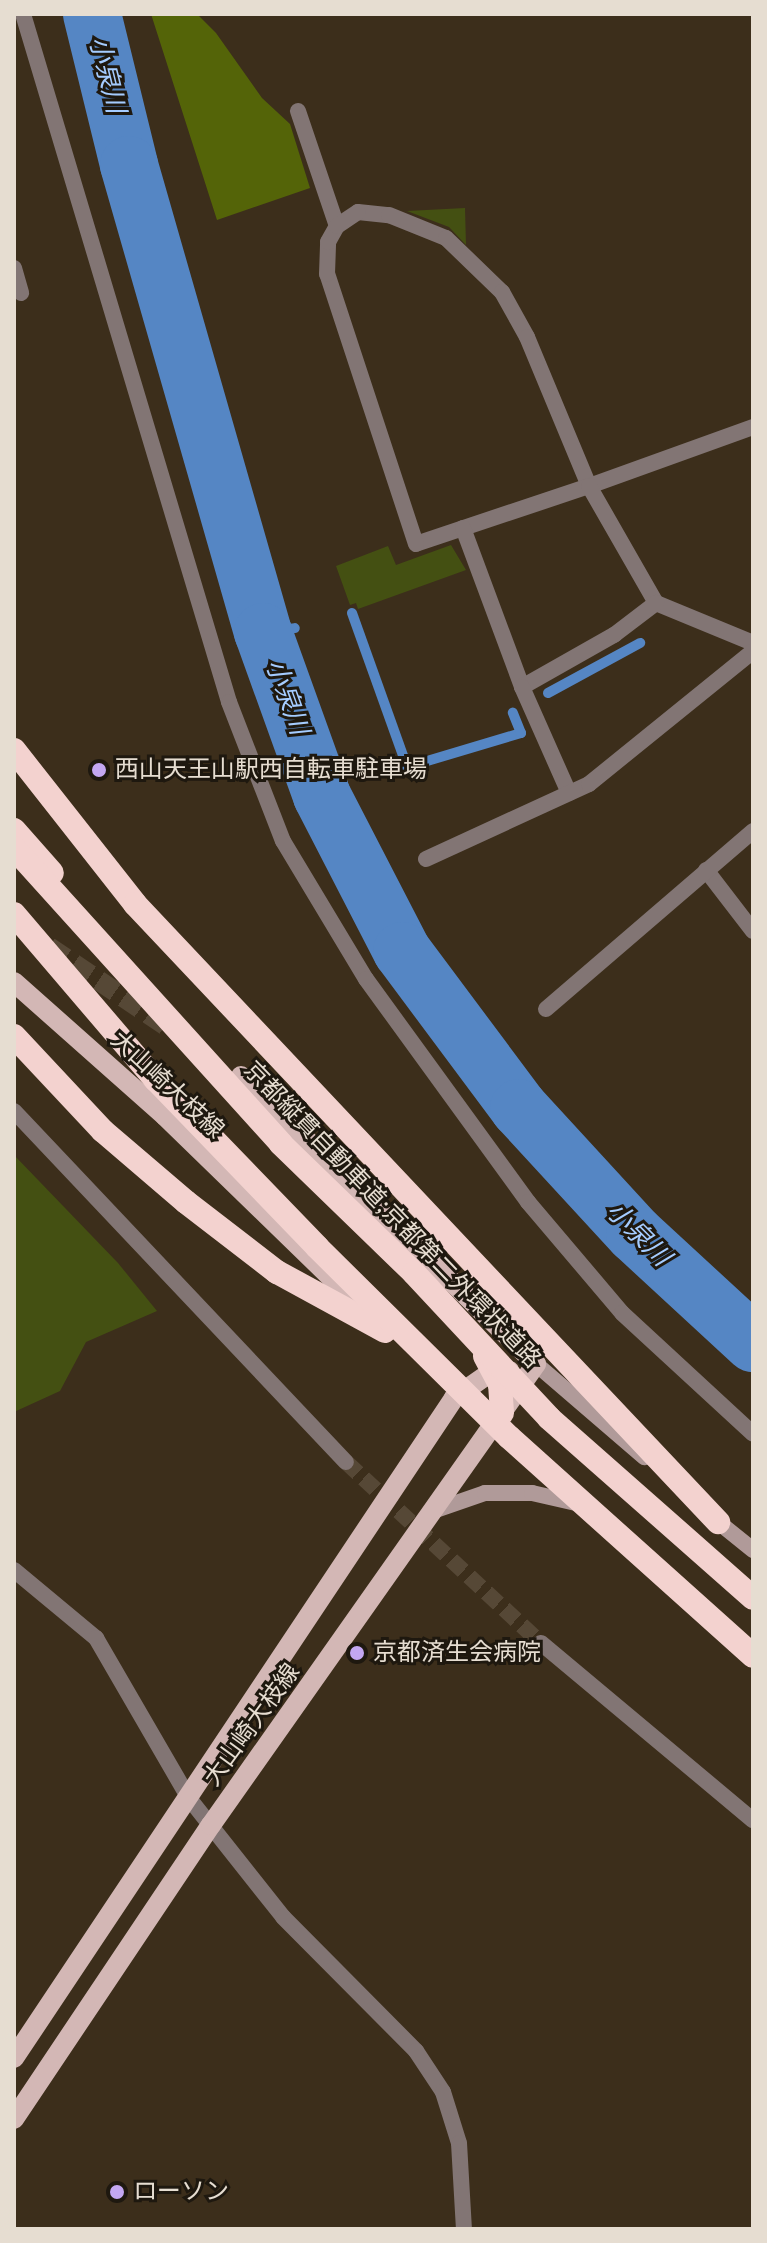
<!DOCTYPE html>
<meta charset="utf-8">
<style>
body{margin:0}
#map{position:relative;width:767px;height:2243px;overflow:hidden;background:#3c2e1b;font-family:"Work Sans","Noto Sans JP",sans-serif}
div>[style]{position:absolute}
.green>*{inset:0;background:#445012}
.forest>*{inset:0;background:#546408}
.stream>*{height:10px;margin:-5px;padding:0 5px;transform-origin:5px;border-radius:5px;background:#5586c4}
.river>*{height:58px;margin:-29px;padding:0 29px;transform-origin:29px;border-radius:29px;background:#5586c4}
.street-tunnel>*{height:16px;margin-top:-8px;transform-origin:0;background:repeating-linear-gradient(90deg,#564836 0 16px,transparent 0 24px)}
.primary-tunnel>*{height:20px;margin-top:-10px;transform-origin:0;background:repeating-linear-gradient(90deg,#564836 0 20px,transparent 0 30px)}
.street>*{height:16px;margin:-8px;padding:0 8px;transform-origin:8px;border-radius:8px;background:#827574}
.secondary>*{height:16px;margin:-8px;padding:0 8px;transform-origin:8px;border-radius:8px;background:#b09a99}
.primary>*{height:20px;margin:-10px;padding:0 10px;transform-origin:10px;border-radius:10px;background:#d3b7b5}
.highway>*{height:24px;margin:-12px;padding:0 12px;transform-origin:12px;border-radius:12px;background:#f3d2cf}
.highway-bridge>*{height:24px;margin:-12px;padding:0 12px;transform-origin:12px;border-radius:12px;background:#f3d2cf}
.dots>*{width:22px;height:22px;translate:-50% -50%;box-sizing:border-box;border:4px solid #1e180f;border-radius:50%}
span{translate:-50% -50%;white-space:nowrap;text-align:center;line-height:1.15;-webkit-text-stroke:6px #1e180f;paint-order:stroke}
.poi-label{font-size:24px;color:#e6ddd1}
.left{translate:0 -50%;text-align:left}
.street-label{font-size:24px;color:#e6ddd1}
.water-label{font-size:26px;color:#a5ccff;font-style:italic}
.frame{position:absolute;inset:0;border:16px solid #e6ddd1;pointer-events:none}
</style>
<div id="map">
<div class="green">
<div style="clip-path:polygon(465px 208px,466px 245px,449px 227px,407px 211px)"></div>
<div style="clip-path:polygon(451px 545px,466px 570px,358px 609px,356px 603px,350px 605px,336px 566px,388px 546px,396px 565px)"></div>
<div style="clip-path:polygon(14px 1155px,118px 1263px,157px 1311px,86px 1342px,60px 1391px,14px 1412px)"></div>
</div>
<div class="forest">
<div style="clip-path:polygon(151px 14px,197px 14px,216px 33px,262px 98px,290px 124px,310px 188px,217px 220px)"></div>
</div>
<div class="stream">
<div style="left:352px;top:613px;width:164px;rotate:70.3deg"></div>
<div style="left:407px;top:767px;width:119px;rotate:-16.6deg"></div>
<div style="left:521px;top:733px;width:22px;rotate:-112deg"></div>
<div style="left:263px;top:632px;width:32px;rotate:-7deg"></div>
<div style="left:548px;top:693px;width:105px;rotate:-28.5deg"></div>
</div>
<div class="river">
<div style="left:92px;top:14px;width:155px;rotate:76.2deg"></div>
<div style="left:129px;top:165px;width:486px;rotate:74deg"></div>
<div style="left:263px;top:632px;width:174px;rotate:70.2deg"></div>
<div style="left:322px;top:796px;width:174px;rotate:62.7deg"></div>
<div style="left:402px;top:951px;width:196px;rotate:53.3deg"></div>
<div style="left:519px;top:1108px;width:171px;rotate:47.4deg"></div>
<div style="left:635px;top:1234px;width:161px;rotate:42.7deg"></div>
</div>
<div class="street-tunnel">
<div style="left:346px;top:1462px;width:266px;rotate:42.9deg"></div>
</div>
<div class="primary-tunnel">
<div style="left:49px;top:947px;width:145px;rotate:34deg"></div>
</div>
<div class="street">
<div style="left:23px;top:14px;width:718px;rotate:73.33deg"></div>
<div style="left:229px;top:702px;width:149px;rotate:68.8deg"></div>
<div style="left:283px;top:841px;width:161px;rotate:59deg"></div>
<div style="left:366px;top:979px;width:276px;rotate:54deg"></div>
<div style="left:528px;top:1202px;width:145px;rotate:49.7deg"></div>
<div style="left:622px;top:1313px;width:178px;rotate:42.7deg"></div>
<div style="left:298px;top:111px;width:121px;rotate:71.3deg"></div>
<div style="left:358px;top:212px;width:31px;rotate:6deg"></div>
<div style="left:389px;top:215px;width:61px;rotate:22deg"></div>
<div style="left:446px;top:238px;width:78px;rotate:44deg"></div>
<div style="left:502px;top:292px;width:51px;rotate:60.9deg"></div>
<div style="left:527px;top:337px;width:161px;rotate:67.4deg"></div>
<div style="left:589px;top:486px;width:182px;rotate:161.5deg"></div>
<div style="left:416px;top:544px;width:284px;rotate:-108.2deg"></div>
<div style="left:327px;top:274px;width:32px;rotate:-88deg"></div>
<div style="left:328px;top:242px;width:18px;rotate:-61deg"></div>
<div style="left:337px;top:226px;width:25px;rotate:-34deg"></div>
<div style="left:14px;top:268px;width:26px;rotate:74deg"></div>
<div style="left:753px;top:427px;width:174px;rotate:160.2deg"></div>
<div style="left:589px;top:486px;width:135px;rotate:60.2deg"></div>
<div style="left:656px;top:603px;width:105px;rotate:22.4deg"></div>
<div style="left:463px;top:528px;width:170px;rotate:69.6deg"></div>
<div style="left:522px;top:687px;width:106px;rotate:-29.5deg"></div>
<div style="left:614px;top:635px;width:53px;rotate:-37.3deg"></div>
<div style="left:522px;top:687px;width:116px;rotate:66.1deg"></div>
<div style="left:426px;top:859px;width:179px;rotate:-24.7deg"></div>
<div style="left:589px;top:784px;width:211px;rotate:-39deg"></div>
<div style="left:706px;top:870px;width:77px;rotate:52.4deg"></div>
<div style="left:546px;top:1009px;width:273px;rotate:-40.7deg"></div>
<div style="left:14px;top:1111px;width:483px;rotate:46.6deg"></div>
<div style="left:14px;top:1570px;width:107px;rotate:39.7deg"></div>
<div style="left:96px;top:1638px;width:184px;rotate:59.9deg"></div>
<div style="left:188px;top:1797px;width:153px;rotate:51.6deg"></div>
<div style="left:283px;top:1917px;width:189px;rotate:45.2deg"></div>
<div style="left:416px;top:2051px;width:49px;rotate:56.6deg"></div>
<div style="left:443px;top:2092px;width:53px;rotate:72.6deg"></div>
<div style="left:459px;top:2143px;width:86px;rotate:86.7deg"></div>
<div style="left:541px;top:1643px;width:276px;rotate:39.9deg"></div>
</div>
<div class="secondary">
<div style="left:536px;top:1364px;width:143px;rotate:40.7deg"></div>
<div style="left:433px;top:1511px;width:55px;rotate:-19.1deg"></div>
<div style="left:485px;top:1493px;width:47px"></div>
<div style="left:532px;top:1493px;width:45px;rotate:12.8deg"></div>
<div style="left:712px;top:1517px;width:53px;rotate:38.8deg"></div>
</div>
<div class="primary">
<div style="left:14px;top:982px;width:202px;rotate:41.6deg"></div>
<div style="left:165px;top:1116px;width:260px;rotate:44.2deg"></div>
<div style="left:241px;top:1076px;width:412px;rotate:44.3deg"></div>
<div style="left:14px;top:2058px;width:793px;rotate:-56.31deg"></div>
<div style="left:454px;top:1398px;width:39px;rotate:-35deg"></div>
<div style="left:486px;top:1376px;width:24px;rotate:-12deg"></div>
<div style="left:14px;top:2119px;width:354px;rotate:-56.2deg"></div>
<div style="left:211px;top:1825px;width:564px;rotate:-54.82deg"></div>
</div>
<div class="highway">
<div style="left:14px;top:750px;width:196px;rotate:51.8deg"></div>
<div style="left:135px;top:904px;width:850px;rotate:46.67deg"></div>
<div style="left:14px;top:830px;width:57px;rotate:48.5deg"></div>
<div style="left:14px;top:1036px;width:130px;rotate:46.9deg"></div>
<div style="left:103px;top:1131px;width:109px;rotate:40.5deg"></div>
<div style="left:186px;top:1202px;width:115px;rotate:37.6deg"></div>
<div style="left:277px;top:1272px;width:123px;rotate:28.6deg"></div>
<div style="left:485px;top:1356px;width:32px;rotate:62deg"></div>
<div style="left:500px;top:1384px;width:29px;rotate:86deg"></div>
</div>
<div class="highway-bridge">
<div style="left:14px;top:848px;width:399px;rotate:47.9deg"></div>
<div style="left:281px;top:1144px;width:185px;rotate:44.1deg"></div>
<div style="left:414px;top:1273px;width:198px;rotate:47deg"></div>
<div style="left:549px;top:1418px;width:272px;rotate:41.4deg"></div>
<div style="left:14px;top:914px;width:218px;rotate:49.5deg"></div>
<div style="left:156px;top:1080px;width:232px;rotate:46deg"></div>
<div style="left:317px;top:1247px;width:270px;rotate:44.7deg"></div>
<div style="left:509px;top:1437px;width:328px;rotate:41.9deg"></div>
</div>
<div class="dots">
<div style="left:99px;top:770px;background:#c3a7f2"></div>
<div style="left:357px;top:1653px;background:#c3a7f2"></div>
<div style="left:117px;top:2192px;background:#c3a7f2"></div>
</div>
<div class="poi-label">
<span class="left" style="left:115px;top:770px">西山天王山駅西自転車駐車場</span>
<span class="left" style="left:373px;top:1653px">京都済生会病院</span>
<span class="left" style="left:133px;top:2192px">ローソン</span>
</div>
<div class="street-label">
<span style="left:167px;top:1085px;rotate:43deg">大山崎大枝線</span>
<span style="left:392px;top:1215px;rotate:46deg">京都縦貫自動車道;京都第二外環状道路</span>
<span style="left:252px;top:1725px;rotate:-54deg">大山崎大枝線</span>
</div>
<div class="water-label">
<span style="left:107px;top:75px;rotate:76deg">小泉川</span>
<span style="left:287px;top:697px;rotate:70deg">小泉川</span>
<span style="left:638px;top:1234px;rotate:45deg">小泉川</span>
</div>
<div class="frame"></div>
</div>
